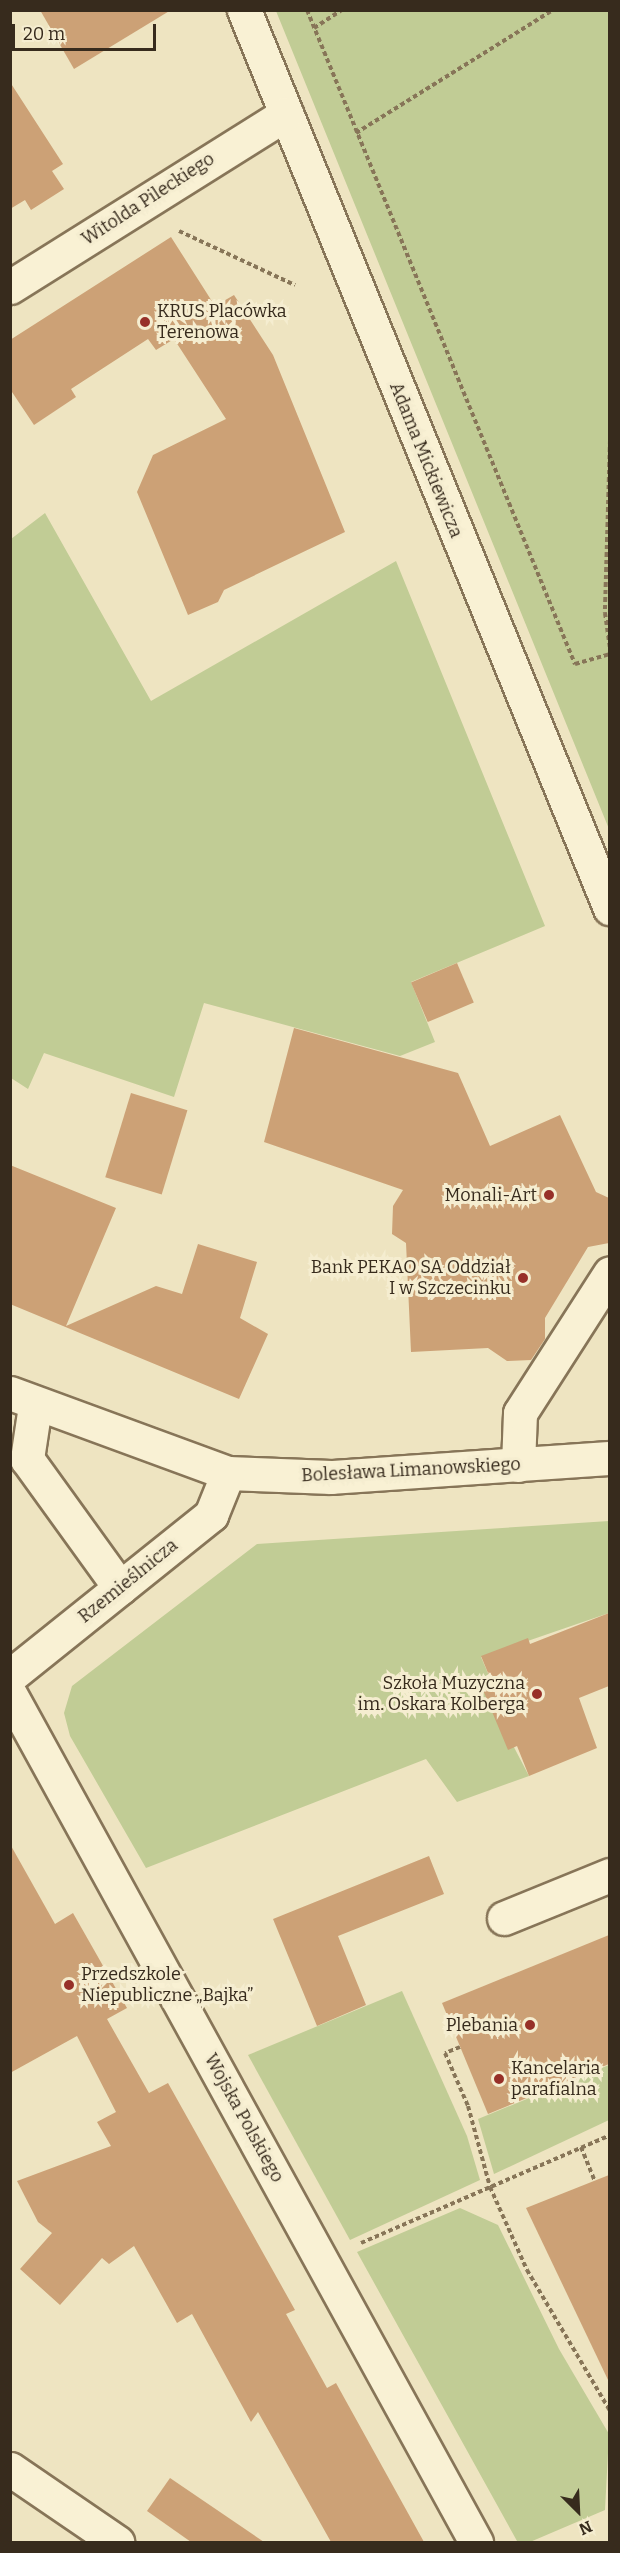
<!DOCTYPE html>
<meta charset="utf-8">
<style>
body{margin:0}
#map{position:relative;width:620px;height:2553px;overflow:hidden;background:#eee4c1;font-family:Bitter,serif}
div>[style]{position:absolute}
.green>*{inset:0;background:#c1cc95}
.building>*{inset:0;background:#cca176;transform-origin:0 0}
.path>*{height:4px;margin-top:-2px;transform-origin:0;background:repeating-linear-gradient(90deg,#877558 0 4.5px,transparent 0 7.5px)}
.roads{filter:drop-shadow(2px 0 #877558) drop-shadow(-2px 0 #877558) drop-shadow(0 2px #877558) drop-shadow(0 -2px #877558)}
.minor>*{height:33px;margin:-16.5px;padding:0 16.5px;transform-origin:16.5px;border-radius:16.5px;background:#f9f1d4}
.dots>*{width:16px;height:16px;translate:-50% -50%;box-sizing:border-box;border:3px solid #f5edd0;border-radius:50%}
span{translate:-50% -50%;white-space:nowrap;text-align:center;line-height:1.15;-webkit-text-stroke:6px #f5edd0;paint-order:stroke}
.street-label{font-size:18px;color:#372b1d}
.poi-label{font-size:18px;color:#372b1d}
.left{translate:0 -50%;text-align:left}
.right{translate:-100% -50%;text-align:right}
.frame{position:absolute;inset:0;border:12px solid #372b1d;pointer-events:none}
.north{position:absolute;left:548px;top:2481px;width:60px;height:60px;-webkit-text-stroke:4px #f5edd0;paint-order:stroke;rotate:156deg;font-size:16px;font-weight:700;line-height:24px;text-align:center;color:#372b1d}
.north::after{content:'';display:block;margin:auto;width:21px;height:27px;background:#372b1d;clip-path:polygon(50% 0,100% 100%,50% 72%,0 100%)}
.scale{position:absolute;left:12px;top:24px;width:144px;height:27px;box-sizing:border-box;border:3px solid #372b1d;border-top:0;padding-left:8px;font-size:18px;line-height:21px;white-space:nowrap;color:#372b1d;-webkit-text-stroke:4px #f5edd0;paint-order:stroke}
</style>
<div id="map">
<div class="green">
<div style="clip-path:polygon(276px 11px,609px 11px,609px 829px,585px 770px)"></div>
<div style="clip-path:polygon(45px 513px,151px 701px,396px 561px,545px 926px,411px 982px,435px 1042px,400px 1056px,204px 1003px,174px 1097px,44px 1053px,28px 1089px,11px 1078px,11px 539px)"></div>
<div style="clip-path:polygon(609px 1521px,609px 1613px,481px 1657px,493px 1685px,484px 1690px,529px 1776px,457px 1802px,426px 1759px,146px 1868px,70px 1736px,64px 1713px,72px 1686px,257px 1544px)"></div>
<div style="clip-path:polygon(402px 1991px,467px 2136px,480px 2180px,350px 2240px,248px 2055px)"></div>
<div style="clip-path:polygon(609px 2065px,609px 2120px,494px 2174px,478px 2119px)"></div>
<div style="clip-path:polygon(460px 2208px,498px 2225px,559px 2349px,609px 2434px,605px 2510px,530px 2542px,517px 2541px,357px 2252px)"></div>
</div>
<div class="building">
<div style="clip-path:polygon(40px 10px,171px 10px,74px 69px)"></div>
<div style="clip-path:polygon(10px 82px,63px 164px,52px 171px,64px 189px,31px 210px,25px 200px,10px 209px)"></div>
<div style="clip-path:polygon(171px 237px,215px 306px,234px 295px,273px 355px,345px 532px,224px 590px,218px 602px,188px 615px,137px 492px,153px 455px,226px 419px,174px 339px,156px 350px,148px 339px,71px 389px,76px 397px,34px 425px,10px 389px,10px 340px)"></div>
<div style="left:457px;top:963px;width:43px;height:50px;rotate:67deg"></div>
<div style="clip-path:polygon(294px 1028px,458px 1073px,490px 1146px,560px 1115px,596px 1192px,609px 1198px,609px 1243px,588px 1247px,545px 1318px,545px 1339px,531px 1360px,507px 1361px,488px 1348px,411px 1352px,406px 1243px,392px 1234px,393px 1206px,403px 1190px,264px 1142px)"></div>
<div style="left:131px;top:1093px;width:59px;height:88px;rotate:17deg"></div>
<div style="clip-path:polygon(10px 1165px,116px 1208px,66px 1326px,156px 1286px,182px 1294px,198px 1244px,257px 1262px,240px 1318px,268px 1334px,239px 1399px,10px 1304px)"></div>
<div style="clip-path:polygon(609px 1613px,609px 1686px,579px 1698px,597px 1748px,529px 1776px,517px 1746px,508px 1750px,483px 1690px,493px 1685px,481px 1656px,528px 1638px,530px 1644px)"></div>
<div style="clip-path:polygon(10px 1844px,55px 1924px,73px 1913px,127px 2008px,107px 2019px,149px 2093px,168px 2083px,295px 2310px,286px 2314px,327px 2388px,336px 2383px,424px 2542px,331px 2542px,258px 2412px,251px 2422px,192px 2314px,177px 2323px,134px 2246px,109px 2264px,102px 2258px,60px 2305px,20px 2269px,52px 2233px,38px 2222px,17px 2181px,111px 2146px,97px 2122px,116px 2112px,77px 2036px,10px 2073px)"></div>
<div style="clip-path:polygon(429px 1856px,444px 1894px,338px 1936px,366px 2005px,317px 2026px,273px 1919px)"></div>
<div style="clip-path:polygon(609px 1935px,609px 2064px,488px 2114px,442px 2003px)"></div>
<div style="clip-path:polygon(609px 2175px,609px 2382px,526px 2208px)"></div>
<div style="clip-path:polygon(170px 2478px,264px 2542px,191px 2542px,147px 2511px)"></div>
</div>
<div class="path">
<div style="left:307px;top:10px;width:707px;rotate:67.72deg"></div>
<div style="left:575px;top:664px;width:36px;rotate:-16deg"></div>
<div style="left:314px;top:28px;width:33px;rotate:-33deg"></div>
<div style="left:356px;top:133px;width:232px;rotate:-32deg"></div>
<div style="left:179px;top:231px;width:128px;rotate:25deg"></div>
<div style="left:610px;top:440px;width:173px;rotate:91.7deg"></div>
<div style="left:605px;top:613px;width:34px;rotate:82deg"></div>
<div style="left:460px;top:2047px;width:16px;rotate:158deg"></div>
<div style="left:445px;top:2053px;width:58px;rotate:66.5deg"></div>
<div style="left:468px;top:2106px;width:84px;rotate:74.8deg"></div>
<div style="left:490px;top:2187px;width:91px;rotate:66deg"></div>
<div style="left:527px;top:2270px;width:164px;rotate:59.5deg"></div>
<div style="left:581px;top:2147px;width:37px;rotate:68deg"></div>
<div style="left:361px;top:2243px;width:271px;rotate:-23.4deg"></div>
</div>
<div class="roads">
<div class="minor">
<div style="left:244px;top:10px;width:970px;rotate:67.83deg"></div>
<div style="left:10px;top:287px;width:326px;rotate:-32.1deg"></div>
<div style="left:10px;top:1393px;width:232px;rotate:20.2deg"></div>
<div style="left:228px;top:1473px;width:103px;rotate:2.2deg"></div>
<div style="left:331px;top:1477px;width:280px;rotate:-3.9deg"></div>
<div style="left:35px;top:1406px;width:54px;rotate:98.6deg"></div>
<div style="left:27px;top:1459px;width:159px;rotate:54.2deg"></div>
<div style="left:518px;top:1465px;width:52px;rotate:-87.8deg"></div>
<div style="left:520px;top:1413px;width:166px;rotate:-57.3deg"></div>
<div style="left:10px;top:1676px;width:258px;rotate:-38.7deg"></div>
<div style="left:211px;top:1515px;width:45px;rotate:-68deg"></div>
<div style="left:10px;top:1694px;width:968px;rotate:61.21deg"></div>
<div style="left:504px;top:1918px;width:114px;rotate:-22.1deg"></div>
<div style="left:10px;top:2469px;width:130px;rotate:34.3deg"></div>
</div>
</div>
<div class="dots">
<div style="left:145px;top:322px;background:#973028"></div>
<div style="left:549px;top:1195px;background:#973028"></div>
<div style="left:523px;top:1278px;background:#973028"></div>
<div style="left:537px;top:1694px;background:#973028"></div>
<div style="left:69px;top:1985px;background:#973028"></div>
<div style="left:530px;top:2025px;background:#973028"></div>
<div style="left:499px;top:2079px;background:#973028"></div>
</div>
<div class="street-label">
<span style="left:148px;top:199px;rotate:-33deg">Witolda Pileckiego</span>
<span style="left:426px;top:460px;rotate:68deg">Adama Mickiewicza</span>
<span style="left:411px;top:1470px;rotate:-3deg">Bolesława Limanowskiego</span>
<span style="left:128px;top:1581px;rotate:-39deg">Rzemieślnicza</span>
<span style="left:244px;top:2118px;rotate:61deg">Wojska Polskiego</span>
</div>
<div class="poi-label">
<span class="left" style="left:157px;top:322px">KRUS Placówka<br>Terenowa</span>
<span class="right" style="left:537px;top:1195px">Monali-Art</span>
<span class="right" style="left:511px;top:1278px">Bank PEKAO SA Oddział<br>I w Szczecinku</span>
<span class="right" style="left:525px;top:1694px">Szkoła Muzyczna<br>im. Oskara Kolberga</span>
<span class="left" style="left:81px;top:1985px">Przedszkole<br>Niepubliczne „Bajka”</span>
<span class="right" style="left:518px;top:2025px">Plebania</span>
<span class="left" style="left:511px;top:2079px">Kancelaria<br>parafialna</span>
</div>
<div class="frame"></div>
<div class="north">N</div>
<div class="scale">20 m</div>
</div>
